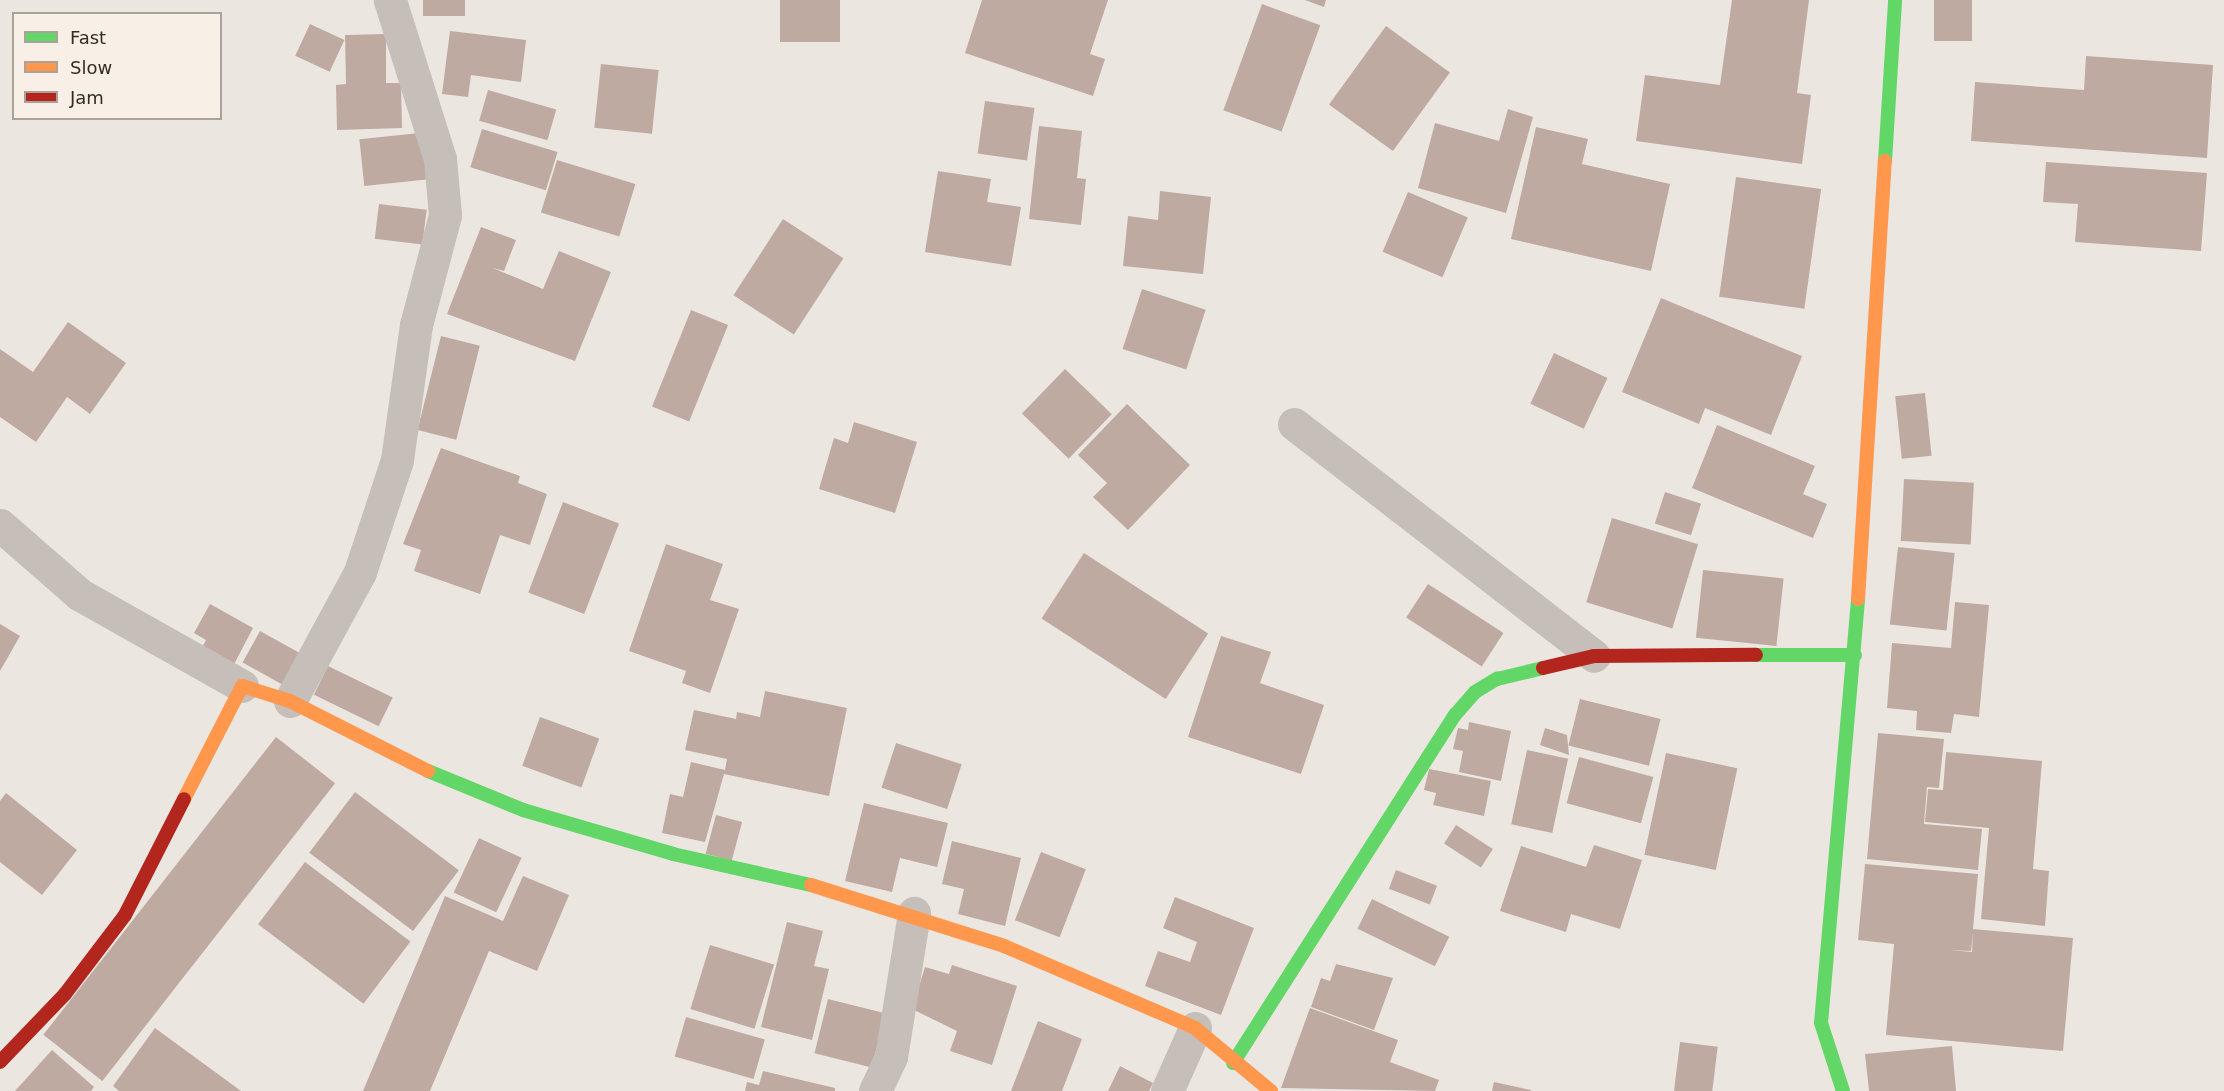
<!DOCTYPE html>
<style>
body{margin:0}
#map{position:relative;width:2224px;height:1091px;overflow:hidden;background:#ece6e0;font-family:"DejaVu Sans",sans-serif}
div>[style]{position:absolute}
.building>*{inset:0;background:#bfaaa2;transform-origin:0 0}
.street>*{height:33px;margin:-16.5px;padding:0 16.5px;transform-origin:16.5px;border-radius:16.5px;background:#c5beb9}
.fast>*{height:14px;margin:-7px;padding:0 7px;transform-origin:7px;border-radius:7px;background:#63d668}
.slow>*{height:14px;margin:-7px;padding:0 7px;transform-origin:7px;border-radius:7px;background:#ff974d}
.jam>*{height:14px;margin:-7px;padding:0 7px;transform-origin:7px;border-radius:7px;background:#b3261e}
span{translate:-50% -50%;white-space:nowrap;text-align:center;line-height:1.15;-webkit-text-stroke:5px #f8f0e7;paint-order:stroke}
.legend{position:absolute;left:12px;top:12px;width:210px;height:108px;box-sizing:border-box;background:#f8f0e7;border:2px solid #aaa19b;margin:0;padding:8px 10px;list-style:none;font-size:18px;color:#352b28}
.legend li{display:flex;align-items:center;gap:12px;height:30px}
.legend b{width:30px;border:2px solid #aaa19b}
</style>
<div id="map">
<div class="building">
<div style="left:423px;top:0;width:42px;height:16px"></div>
<div style="left:780px;top:0;width:60px;height:42px"></div>
<div style="clip-path:polygon(982px 0,1108px 0,1090px 54px,1105px 59px,1093px 96px,965px 53px)"></div>
<div style="clip-path:polygon(1305px 0,1326px 0,1324px 7px)"></div>
<div style="clip-path:polygon(1732px 0,1809px 0,1797px 93px,1811px 95px,1802px 164px,1636px 141px,1645px 75px,1720px 85px)"></div>
<div style="left:1934px;top:0;width:38px;height:41px"></div>
<div style="left:1262px;top:4px;width:62px;height:113px;rotate:20deg"></div>
<div style="left:310px;top:24px;width:38px;height:35px;rotate:25deg"></div>
<div style="left:1386px;top:26px;width:79px;height:97px;rotate:36deg"></div>
<div style="clip-path:polygon(450px 31px,526px 40px,521px 82px,471px 75px,468px 97px,442px 94px)"></div>
<div style="clip-path:polygon(386px 34px,386px 83px,401px 83px,402px 128px,337px 130px,336px 85px,346px 84px,345px 35px)"></div>
<div style="clip-path:polygon(2086px 56px,2213px 65px,2207px 158px,1971px 141px,1975px 82px,2084px 90px)"></div>
<div style="left:601px;top:64px;width:58px;height:64px;rotate:6deg"></div>
<div style="left:488px;top:90px;width:71px;height:32px;rotate:16deg"></div>
<div style="left:985px;top:101px;width:50px;height:53px;rotate:8deg"></div>
<div style="clip-path:polygon(1508px 109px,1533px 117px,1506px 213px,1418px 188px,1435px 123px,1499px 141px)"></div>
<div style="clip-path:polygon(1039px 126px,1082px 131px,1077px 178px,1086px 179px,1081px 225px,1029px 219px)"></div>
<div style="clip-path:polygon(1536px 127px,1588px 139px,1582px 164px,1670px 184px,1651px 271px,1511px 239px)"></div>
<div style="left:482px;top:129px;width:79px;height:40px;rotate:17deg"></div>
<div style="left:429px;top:132px;width:47px;height:70px;rotate:84deg"></div>
<div style="left:557px;top:160px;width:82px;height:55px;rotate:17deg"></div>
<div style="clip-path:polygon(2046px 162px,2207px 173px,2201px 251px,2075px 242px,2078px 204px,2043px 202px)"></div>
<div style="clip-path:polygon(938px 171px,991px 179px,987px 202px,1021px 207px,1011px 266px,925px 252px)"></div>
<div style="left:1736px;top:177px;width:86px;height:121px;rotate:8deg"></div>
<div style="clip-path:polygon(1160px 191px,1211px 197px,1203px 274px,1123px 266px,1128px 216px,1158px 220px)"></div>
<div style="left:1408px;top:192px;width:65px;height:65px;rotate:23deg"></div>
<div style="left:379px;top:204px;width:48px;height:35px;rotate:7deg"></div>
<div style="left:783px;top:219px;width:72px;height:91px;rotate:33deg"></div>
<div style="clip-path:polygon(481px 227px,516px 240px,504px 271px,493px 268px,543px 289px,559px 251px,611px 272px,575px 361px,447px 314px)"></div>
<div style="left:1142px;top:289px;width:67px;height:63px;rotate:18deg"></div>
<div style="clip-path:polygon(1661px 298px,1802px 356px,1771px 435px,1705px 408px,1699px 424px,1622px 392px)"></div>
<div style="left:691px;top:310px;width:40px;height:104px;rotate:22deg"></div>
<div style="clip-path:polygon(68px 322px,126px 363px,90px 414px,67px 397px,36px 442px,0 417px,0 349px,33px 372px)"></div>
<div style="left:441px;top:336px;width:40px;height:97px;rotate:14deg"></div>
<div style="left:1554px;top:353px;width:59px;height:56px;rotate:25deg"></div>
<div style="left:1065px;top:369px;width:65px;height:62px;rotate:44deg"></div>
<div style="left:1925px;top:393px;width:63px;height:30px;rotate:84deg"></div>
<div style="clip-path:polygon(1127px 404px,1190px 465px,1128px 530px,1093px 497px,1107px 483px,1078px 455px)"></div>
<div style="clip-path:polygon(854px 422px,917px 442px,895px 513px,819px 489px,834px 438px,848px 443px)"></div>
<div style="clip-path:polygon(1717px 425px,1815px 466px,1803px 494px,1827px 504px,1813px 538px,1692px 488px)"></div>
<div style="clip-path:polygon(441px 448px,520px 476px,518px 483px,547px 494px,530px 545px,500px 535px,480px 594px,414px 571px,421px 550px,403px 544px)"></div>
<div style="left:1904px;top:479px;width:70px;height:62px;rotate:3deg"></div>
<div style="left:1665px;top:492px;width:38px;height:33px;rotate:18deg"></div>
<div style="left:563px;top:502px;width:60px;height:97px;rotate:21deg"></div>
<div style="left:1612px;top:518px;width:90px;height:88px;rotate:17deg"></div>
<div style="clip-path:polygon(666px 544px,723px 564px,710px 600px,739px 609px,710px 693px,682px 683px,686px 671px,629px 651px)"></div>
<div style="left:1898px;top:547px;width:57px;height:78px;rotate:6deg"></div>
<div style="left:1084px;top:553px;width:148px;height:78px;rotate:33deg"></div>
<div style="left:1703px;top:570px;width:81px;height:68px;rotate:6deg"></div>
<div style="left:1428px;top:584px;width:90px;height:40px;rotate:33deg"></div>
<div style="clip-path:polygon(1955px 602px,1989px 605px,1979px 717px,1954px 714px,1951px 733px,1916px 730px,1917px 711px,1887px 708px,1892px 643px,1951px 648px)"></div>
<div style="clip-path:polygon(210px 604px,253px 628px,230px 672px,198px 655px,206px 640px,194px 633px)"></div>
<div style="clip-path:polygon(0 624px,20px 636px,0 671px)"></div>
<div style="left:260px;top:631px;width:46px;height:36px;rotate:29deg"></div>
<div style="clip-path:polygon(1221px 636px,1271px 652px,1260px 683px,1324px 705px,1301px 774px,1188px 737px)"></div>
<div style="left:328px;top:666px;width:72px;height:32px;rotate:26deg"></div>
<div style="clip-path:polygon(765px 691px,847px 708px,829px 796px,724px 774px,705px 842px,662px 833px,670px 794px,683px 797px,691px 762px,725px 770px,727px 759px,685px 750px,694px 710px,736px 719px,737px 712px,760px 717px)"></div>
<div style="left:1580px;top:699px;width:83px;height:48px;rotate:14deg"></div>
<div style="left:540px;top:717px;width:63px;height:52px;rotate:20deg"></div>
<div style="clip-path:polygon(1469px 722px,1511px 731px,1501px 781px,1459px 772px,1463px 751px,1453px 749px,1458px 728px,1468px 730px)"></div>
<div style="clip-path:polygon(1545px 728px,1567px 735px,1569px 755px,1540px 745px)"></div>
<div style="clip-path:polygon(1878px 733px,1944px 739px,1939px 788px,1927px 787px,1924px 824px,1982px 829px,1978px 870px,1867px 859px)"></div>
<div style="left:276px;top:737px;width:75px;height:378px;rotate:38deg"></div>
<div style="left:896px;top:743px;width:69px;height:47px;rotate:18deg"></div>
<div style="left:1527px;top:750px;width:42px;height:76px;rotate:12deg"></div>
<div style="clip-path:polygon(1946px 752px,2042px 761px,2033px 869px,2049px 871px,2045px 926px,1981px 919px,1989px 828px,1925px 822px,1928px 789px,1943px 790px)"></div>
<div style="left:1666px;top:753px;width:73px;height:104px;rotate:12deg"></div>
<div style="left:1579px;top:757px;width:77px;height:48px;rotate:15deg"></div>
<div style="clip-path:polygon(1429px 769px,1491px 781px,1484px 816px,1433px 805px,1436px 793px,1424px 790px)"></div>
<div style="left:355px;top:792px;width:130px;height:76px;rotate:37deg"></div>
<div style="clip-path:polygon(6px 793px,77px 850px,42px 895px,0 862px,0 801px)"></div>
<div style="clip-path:polygon(864px 803px,948px 823px,937px 867px,900px 858px,892px 892px,845px 881px)"></div>
<div style="left:716px;top:815px;width:27px;height:40px;rotate:15deg"></div>
<div style="left:1456px;top:825px;width:44px;height:22px;rotate:33deg"></div>
<div style="left:479px;top:838px;width:47px;height:60px;rotate:25deg"></div>
<div style="clip-path:polygon(952px 841px,1021px 858px,1005px 926px,958px 914px,964px 889px,942px 884px)"></div>
<div style="clip-path:polygon(1594px 845px,1642px 860px,1620px 929px,1571px 914px,1566px 932px,1500px 911px,1521px 846px,1586px 867px)"></div>
<div style="left:1041px;top:852px;width:48px;height:73px;rotate:21deg"></div>
<div style="left:305px;top:862px;width:132px;height:78px;rotate:37deg"></div>
<div style="clip-path:polygon(evenodd,1865px 864px,1978px 874px,1973px 929px,2073px 938px,2063px 1051px,1886px 1035px,1894px 944px,1858px 940px,1865px 864px,1973px 933px,1972px 952px,1949px 950px,1971px 951px,1973px 933px)"></div>
<div style="left:1396px;top:870px;width:44px;height:20px;rotate:21deg"></div>
<div style="clip-path:polygon(523px 876px,569px 895px,537px 971px,489px 951px,430px 1091px,363px 1091px,445px 896px,503px 921px)"></div>
<div style="clip-path:polygon(1175px 897px,1254px 928px,1221px 1015px,1145px 986px,1158px 951px,1190px 962px,1197px 942px,1163px 928px)"></div>
<div style="left:1372px;top:899px;width:86px;height:33px;rotate:26deg"></div>
<div style="clip-path:polygon(787px 922px,823px 931px,814px 966px,829px 969px,812px 1040px,761px 1027px)"></div>
<div style="left:710px;top:945px;width:67px;height:67px;rotate:17deg"></div>
<div style="clip-path:polygon(1336px 964px,1393px 978px,1374px 1030px,1311px 1007px,1321px 978px,1330px 981px)"></div>
<div style="clip-path:polygon(952px 965px,1017px 986px,992px 1065px,950px 1051px,957px 1031px,912px 1009px,925px 967px,949px 974px)"></div>
<div style="left:828px;top:999px;width:59px;height:56px;rotate:14deg"></div>
<div style="clip-path:polygon(1310px 1008px,1398px 1040px,1390px 1062px,1439px 1080px,1435px 1091px,1281px 1088px)"></div>
<div style="left:686px;top:1017px;width:82px;height:41px;rotate:16deg"></div>
<div style="clip-path:polygon(1038px 1021px,1082px 1039px,1062px 1091px,1011px 1091px)"></div>
<div style="clip-path:polygon(155px 1028px,241px 1091px,119px 1091px,113px 1086px)"></div>
<div style="left:1680px;top:1042px;width:38px;height:49px;rotate:7deg"></div>
<div style="clip-path:polygon(1952px 1046px,1956px 1091px,1869px 1091px,1865px 1054px)"></div>
<div style="clip-path:polygon(52px 1050px,94px 1087px,91px 1091px,15px 1091px)"></div>
<div style="clip-path:polygon(1120px 1066px,1153px 1083px,1149px 1091px,1108px 1091px)"></div>
<div style="clip-path:polygon(763px 1071px,835px 1088px,835px 1091px,745px 1091px,747px 1082px,759px 1085px)"></div>
<div style="clip-path:polygon(1494px 1082px,1531px 1090px,1531px 1091px,1492px 1091px)"></div>
</div>
<div class="street">
<div style="left:1294px;top:424px;width:379px;rotate:37.7deg"></div>
<div style="left:0;top:525px;width:105px;rotate:41.1deg"></div>
<div style="left:79px;top:594px;width:187px;rotate:29.4deg"></div>
<div style="left:290px;top:701px;width:147px;rotate:-61.5deg"></div>
<div style="left:360px;top:572px;width:118px;rotate:-71.7deg"></div>
<div style="left:397px;top:460px;width:136px;rotate:-82deg"></div>
<div style="left:416px;top:325px;width:114px;rotate:-75.2deg"></div>
<div style="left:445px;top:215px;width:56px;rotate:-95.1deg"></div>
<div style="left:440px;top:159px;width:167px;rotate:-107.5deg"></div>
<div style="left:875px;top:1091px;width:38px;rotate:-65deg"></div>
<div style="left:891px;top:1057px;width:146px;rotate:-80.9deg"></div>
<div style="left:1167px;top:1091px;width:69px;rotate:-66deg"></div>
</div>
<div class="fast">
<div style="left:1885px;top:161px;width:161px;rotate:-86.4deg"></div>
<div style="left:1756px;top:655px;width:99px"></div>
<div style="left:428px;top:771px;width:103px;rotate:22.3deg"></div>
<div style="left:523px;top:810px;width:156px;rotate:16.3deg"></div>
<div style="left:673px;top:854px;width:141px;rotate:12.7deg"></div>
<div style="left:1233px;top:1063px;width:413px;rotate:-57.5deg"></div>
<div style="left:1455px;top:715px;width:30px;rotate:-49deg"></div>
<div style="left:1475px;top:692px;width:26px;rotate:-31deg"></div>
<div style="left:1497px;top:679px;width:47px;rotate:-13.4deg"></div>
<div style="left:1843px;top:1091px;width:71px;rotate:-107.9deg"></div>
<div style="left:1821px;top:1023px;width:426px;rotate:-85deg"></div>
</div>
<div class="slow">
<div style="left:1858px;top:599px;width:439px;rotate:-86.5deg"></div>
<div style="left:184px;top:799px;width:127px;rotate:-62.8deg"></div>
<div style="left:242px;top:686px;width:50px;rotate:17.4deg"></div>
<div style="left:290px;top:701px;width:155px;rotate:26.9deg"></div>
<div style="left:811px;top:885px;width:202px;rotate:17.5deg"></div>
<div style="left:1004px;top:946px;width:208px;rotate:23.2deg"></div>
<div style="left:1195px;top:1028px;width:99px;rotate:39.7deg"></div>
</div>
<div class="jam">
<div style="left:1543px;top:668px;width:52px;rotate:-13.2deg"></div>
<div style="left:1594px;top:656px;width:162px;rotate:-0.4deg"></div>
<div style="left:0;top:1062px;width:94px;rotate:-46.3deg"></div>
<div style="left:65px;top:994px;width:99px;rotate:-52.8deg"></div>
<div style="left:125px;top:915px;width:130px;rotate:-63deg"></div>
</div>
<ul class="legend">
<li><b style="height:8px;background:#63d668"></b>Fast</li>
<li><b style="height:8px;background:#ff974d"></b>Slow</li>
<li><b style="height:8px;background:#b3261e"></b>Jam</li>
</ul>
</div>
